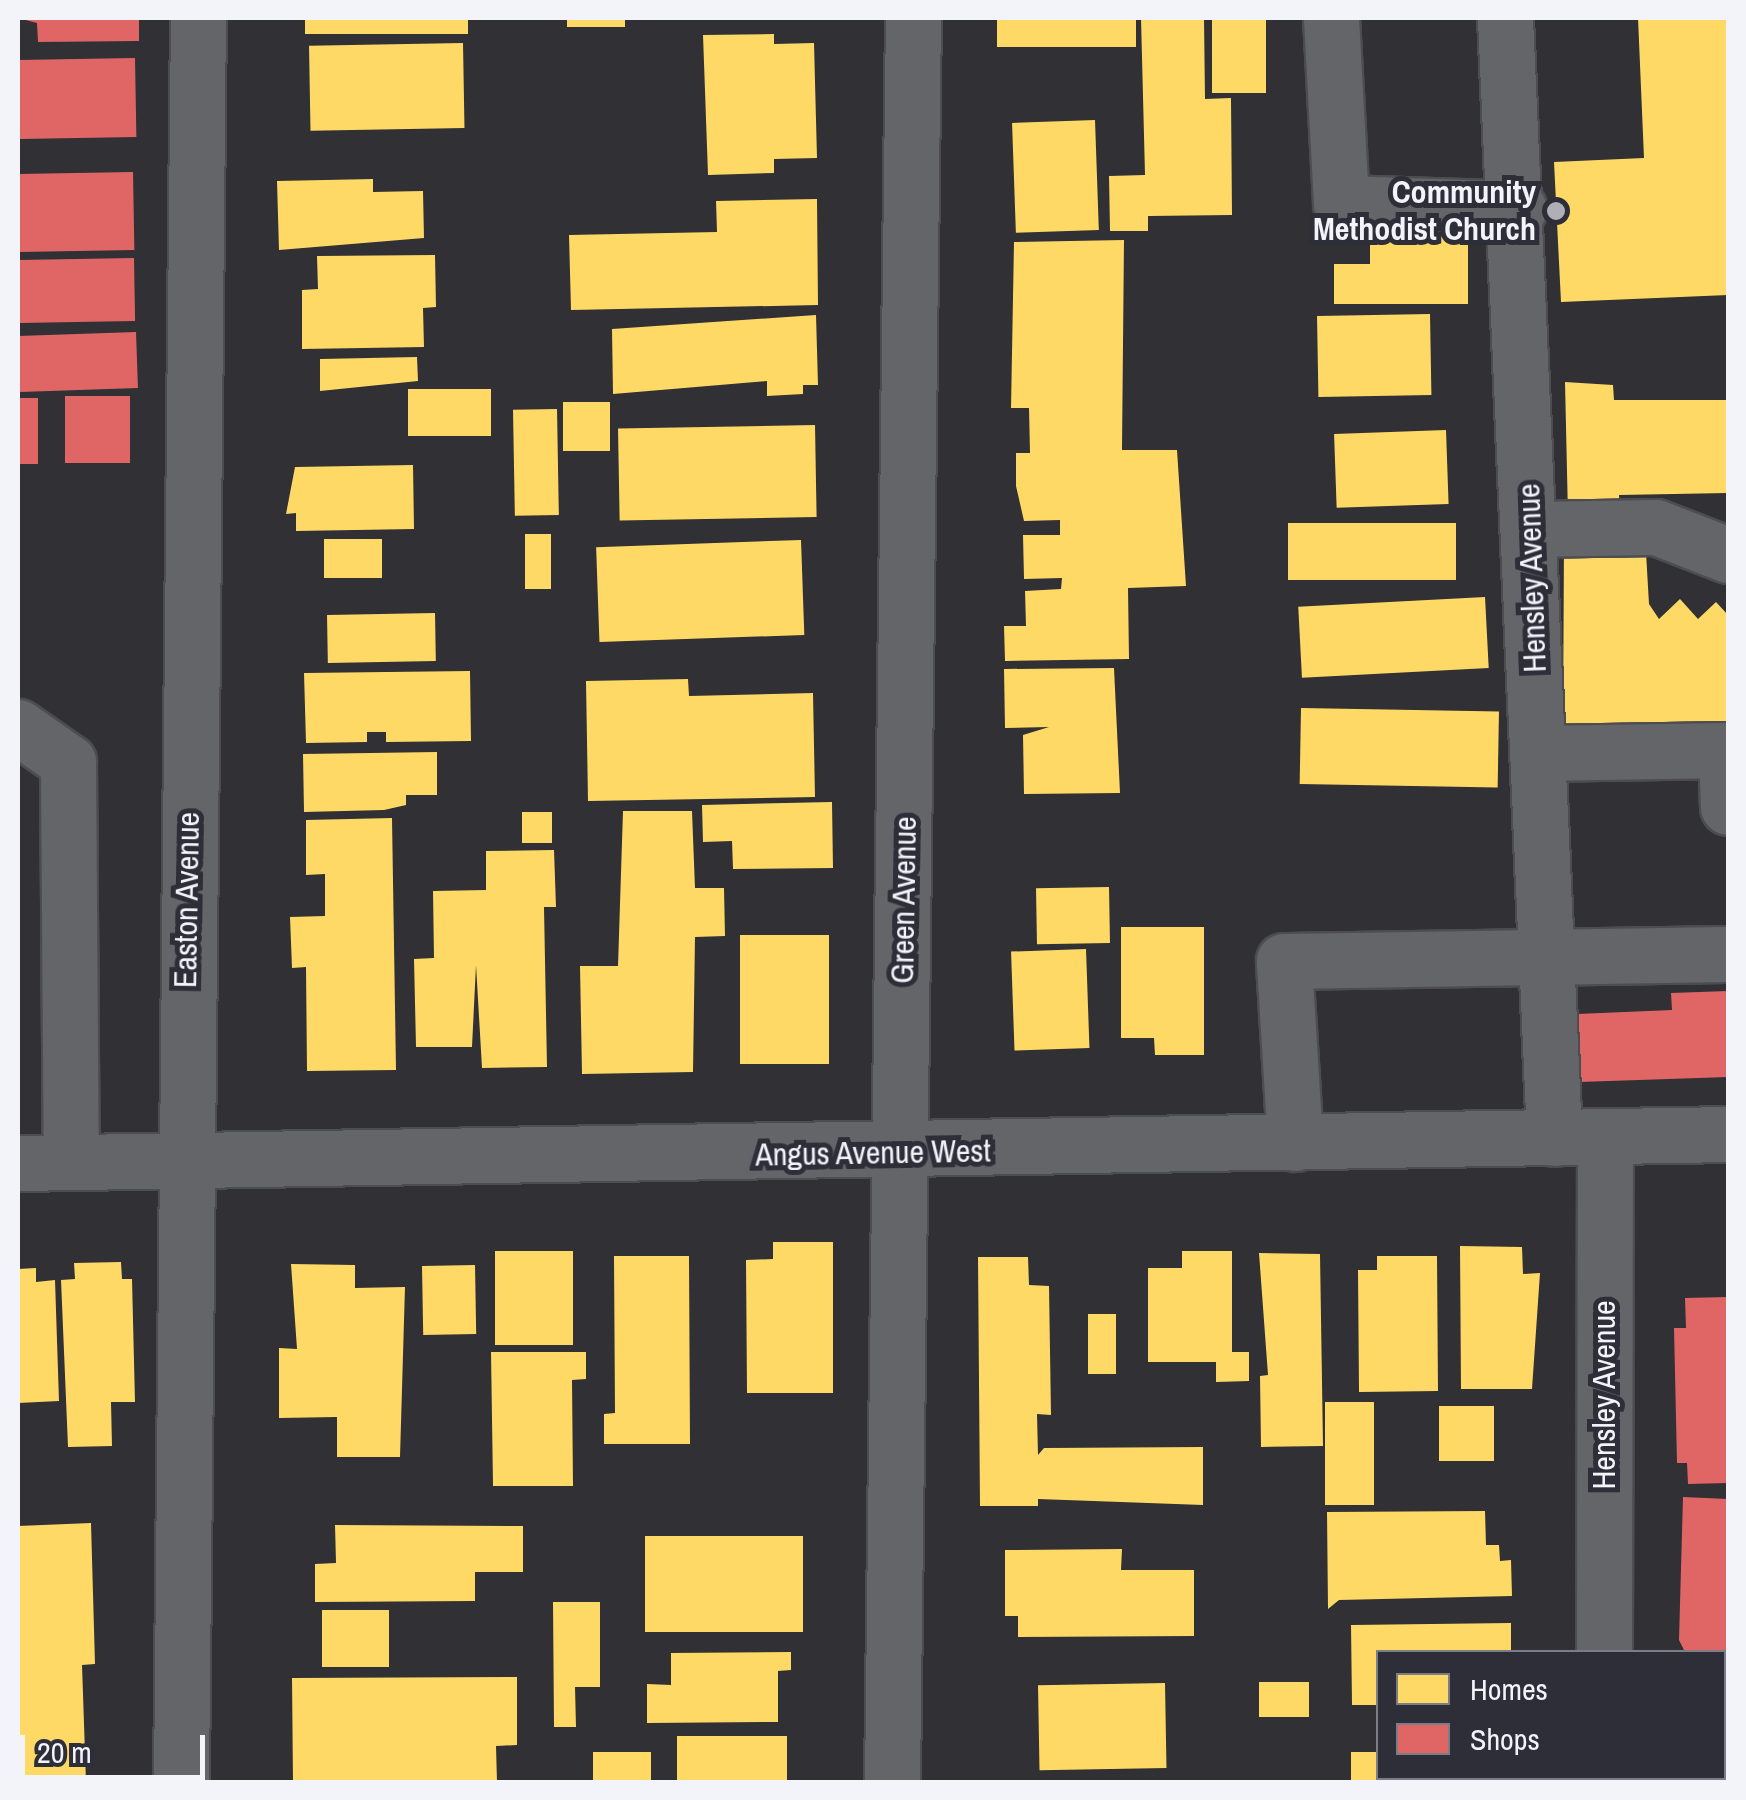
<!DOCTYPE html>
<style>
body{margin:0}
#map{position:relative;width:1746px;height:1800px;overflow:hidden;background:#303035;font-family:"Archivo Narrow",sans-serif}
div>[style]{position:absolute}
.homes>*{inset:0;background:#ffd966;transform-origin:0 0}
.shops>*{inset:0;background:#e06666;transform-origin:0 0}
.roads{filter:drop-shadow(2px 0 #4d4d51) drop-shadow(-2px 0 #4d4d51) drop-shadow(0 2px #4d4d51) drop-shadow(0 -2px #4d4d51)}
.minor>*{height:55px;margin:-27.5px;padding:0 27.5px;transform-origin:27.5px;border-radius:27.5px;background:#646569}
.dots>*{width:28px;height:28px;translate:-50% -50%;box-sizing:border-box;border:5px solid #2d2e38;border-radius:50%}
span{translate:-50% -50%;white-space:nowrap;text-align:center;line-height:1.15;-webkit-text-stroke:10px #2d2e38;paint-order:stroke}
.poi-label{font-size:32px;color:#f3f3fa;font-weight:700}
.right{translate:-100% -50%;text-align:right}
.street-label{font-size:32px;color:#f3f3fa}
.frame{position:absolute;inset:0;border:20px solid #f3f3fa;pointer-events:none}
.legend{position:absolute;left:1376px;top:1650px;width:350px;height:130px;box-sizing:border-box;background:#2d2e38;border:2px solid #7c7d86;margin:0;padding:12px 18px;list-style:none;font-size:30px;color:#f3f3fa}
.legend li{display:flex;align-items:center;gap:20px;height:50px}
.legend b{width:50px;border:2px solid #7c7d86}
.scale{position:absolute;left:20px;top:1735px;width:185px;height:45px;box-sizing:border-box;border:5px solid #f3f3fa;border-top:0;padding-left:12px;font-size:30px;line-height:35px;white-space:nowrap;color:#f3f3fa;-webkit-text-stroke:8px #2d2e38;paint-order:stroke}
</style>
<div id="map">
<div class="homes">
<div style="left:305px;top:18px;width:163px;height:16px"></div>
<div style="left:567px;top:18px;width:58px;height:9px"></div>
<div style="left:997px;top:18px;width:139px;height:29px"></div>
<div style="clip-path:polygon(1141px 18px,1204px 18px,1205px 99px,1231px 98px,1232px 215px,1148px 216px,1148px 231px,1110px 231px,1109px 176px,1145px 175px)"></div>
<div style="left:1212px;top:18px;width:54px;height:75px"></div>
<div style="clip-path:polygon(1638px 18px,1728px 18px,1728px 295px,1561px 302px,1554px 162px,1644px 158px)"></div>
<div style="clip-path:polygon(774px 34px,774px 44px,814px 43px,817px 158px,774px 159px,774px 173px,708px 175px,703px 35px)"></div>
<div style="left:463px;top:43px;width:85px;height:154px;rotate:89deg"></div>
<div style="left:1095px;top:120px;width:110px;height:83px;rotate:88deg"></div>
<div style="clip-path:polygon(373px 179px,373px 192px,423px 191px,424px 238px,279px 250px,277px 181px)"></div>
<div style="clip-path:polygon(817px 199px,818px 305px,571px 310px,569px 235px,717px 232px,716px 201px)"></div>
<div style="clip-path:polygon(1370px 235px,1468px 235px,1468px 304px,1334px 304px,1334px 264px,1370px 264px)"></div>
<div style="clip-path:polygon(1124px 240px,1122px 450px,1177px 450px,1186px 586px,1128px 588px,1129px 659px,1005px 661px,1004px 626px,1026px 626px,1025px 591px,1061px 589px,1062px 578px,1024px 579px,1023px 535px,1060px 535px,1060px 520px,1024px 521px,1016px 486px,1016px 453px,1030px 453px,1029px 408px,1011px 408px,1014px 242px)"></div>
<div style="clip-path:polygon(435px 255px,436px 307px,423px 308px,424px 347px,302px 349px,302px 290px,318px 289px,317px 256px)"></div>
<div style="left:1430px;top:314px;width:81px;height:113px;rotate:89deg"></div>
<div style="clip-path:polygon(816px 315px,818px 385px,803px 385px,803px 394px,767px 396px,767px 381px,613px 394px,612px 329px)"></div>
<div style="clip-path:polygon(417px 357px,418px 381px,320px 391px,320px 359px)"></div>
<div style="clip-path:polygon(1565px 382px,1613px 385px,1614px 400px,1728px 400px,1728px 493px,1619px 495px,1620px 515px,1568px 516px)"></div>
<div style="left:491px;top:389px;width:47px;height:83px;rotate:90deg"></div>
<div style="left:563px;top:402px;width:47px;height:49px"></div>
<div style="left:557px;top:409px;width:106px;height:44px;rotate:89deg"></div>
<div style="left:815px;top:425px;width:92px;height:197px;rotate:89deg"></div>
<div style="left:1446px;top:430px;width:74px;height:112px;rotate:88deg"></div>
<div style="clip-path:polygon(413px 465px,414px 529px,296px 531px,296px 513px,286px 514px,295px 467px)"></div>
<div style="left:1456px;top:523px;width:57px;height:168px;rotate:90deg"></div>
<div style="left:525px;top:534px;width:26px;height:55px"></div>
<div style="clip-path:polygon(1645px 535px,1649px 604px,1659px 619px,1680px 599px,1698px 619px,1716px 602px,1728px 615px,1728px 727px,1563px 729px,1564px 539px)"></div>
<div style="left:324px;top:539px;width:58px;height:39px"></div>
<div style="left:801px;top:540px;width:95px;height:205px;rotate:88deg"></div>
<div style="left:1485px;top:597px;width:71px;height:187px;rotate:87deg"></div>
<div style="left:435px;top:613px;width:48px;height:108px;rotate:89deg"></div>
<div style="clip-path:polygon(1114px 668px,1120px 793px,1024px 794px,1023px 735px,1049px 727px,1005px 728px,1004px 669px)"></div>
<div style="clip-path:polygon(470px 671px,471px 741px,386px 742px,386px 732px,367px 732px,367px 742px,306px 743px,304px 673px)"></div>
<div style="clip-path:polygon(688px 679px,689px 696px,813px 693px,815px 797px,588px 801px,586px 681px)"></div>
<div style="left:1301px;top:708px;width:198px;height:76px;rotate:1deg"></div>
<div style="clip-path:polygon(437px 752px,437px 795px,406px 795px,406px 805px,384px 810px,304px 812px,303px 754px)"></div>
<div style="clip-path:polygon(832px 802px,833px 868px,733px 869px,732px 841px,703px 842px,702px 805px)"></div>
<div style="clip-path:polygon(623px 811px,692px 811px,695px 888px,724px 888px,725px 936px,695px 937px,693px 1072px,582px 1074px,580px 966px,618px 966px)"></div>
<div style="left:522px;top:812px;width:30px;height:31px"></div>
<div style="clip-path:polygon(392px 818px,396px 1070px,307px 1071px,306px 967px,292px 968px,290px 917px,325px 916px,325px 874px,306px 875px,306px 820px)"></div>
<div style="clip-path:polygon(554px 850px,556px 907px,544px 907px,547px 1067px,482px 1068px,476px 965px,472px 1047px,416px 1047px,414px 959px,434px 958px,433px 891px,486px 890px,486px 851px)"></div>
<div style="left:1109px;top:887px;width:56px;height:73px;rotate:89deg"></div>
<div style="clip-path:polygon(1121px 927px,1204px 927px,1204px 1055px,1155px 1055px,1154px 1038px,1121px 1038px)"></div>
<div style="left:829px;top:935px;width:129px;height:89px;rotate:90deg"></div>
<div style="left:1086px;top:949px;width:99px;height:75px;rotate:88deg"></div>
<div style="clip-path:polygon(773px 1242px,833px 1242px,833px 1393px,747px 1393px,746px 1260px,773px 1259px)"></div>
<div style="clip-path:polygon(1460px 1246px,1522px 1247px,1523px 1274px,1540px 1273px,1532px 1389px,1461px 1389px)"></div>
<div style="left:495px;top:1251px;width:78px;height:94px"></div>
<div style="clip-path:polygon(1182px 1251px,1232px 1251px,1232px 1352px,1249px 1352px,1249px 1381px,1216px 1382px,1216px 1362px,1148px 1362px,1148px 1268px,1182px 1268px)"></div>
<div style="clip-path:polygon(1259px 1253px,1320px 1254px,1323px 1446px,1261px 1447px,1260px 1376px,1268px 1375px)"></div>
<div style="clip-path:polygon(614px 1256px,689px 1256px,690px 1444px,604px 1444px,604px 1414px,615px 1413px)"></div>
<div style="clip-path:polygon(1377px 1256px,1437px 1256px,1438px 1391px,1359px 1392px,1358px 1270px,1377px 1270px)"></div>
<div style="clip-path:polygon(978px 1257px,1028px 1257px,1029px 1285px,1049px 1286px,1051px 1415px,1037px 1414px,1038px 1455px,1044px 1448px,1203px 1447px,1203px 1505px,1038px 1499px,1038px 1506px,980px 1506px)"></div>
<div style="clip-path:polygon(121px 1262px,122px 1279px,132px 1279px,135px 1402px,111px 1402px,112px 1446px,68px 1447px,61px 1280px,75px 1279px,74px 1263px)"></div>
<div style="clip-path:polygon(291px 1264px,355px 1265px,355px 1288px,405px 1287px,400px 1457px,337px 1457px,337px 1417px,279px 1418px,279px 1348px,297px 1349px)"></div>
<div style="left:475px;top:1265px;width:69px;height:53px;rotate:89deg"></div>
<div style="clip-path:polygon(36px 1268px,36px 1282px,55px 1280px,59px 1401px,18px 1403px,18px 1269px)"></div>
<div style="left:1088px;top:1314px;width:28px;height:60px"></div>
<div style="clip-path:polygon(491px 1352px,586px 1352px,586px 1379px,572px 1380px,573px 1486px,493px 1486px)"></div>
<div style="left:1325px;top:1402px;width:49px;height:103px"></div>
<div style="left:1494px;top:1406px;width:55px;height:55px;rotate:90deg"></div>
<div style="clip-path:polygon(1485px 1511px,1486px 1545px,1499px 1545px,1500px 1561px,1511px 1560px,1512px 1596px,1339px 1600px,1328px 1609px,1327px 1512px)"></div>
<div style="clip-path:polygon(91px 1523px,95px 1664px,82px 1665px,86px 1782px,18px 1782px,18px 1526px)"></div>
<div style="clip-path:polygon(335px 1525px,523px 1526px,523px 1572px,475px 1572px,475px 1601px,315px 1602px,315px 1564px,336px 1563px)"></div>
<div style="left:645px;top:1536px;width:158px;height:96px"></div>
<div style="clip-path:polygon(1122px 1549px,1121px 1570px,1194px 1570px,1194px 1636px,1018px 1637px,1018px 1616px,1005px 1616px,1005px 1550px)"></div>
<div style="clip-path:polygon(553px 1602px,600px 1602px,600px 1687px,575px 1687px,576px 1727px,554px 1727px)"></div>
<div style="left:322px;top:1610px;width:67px;height:57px"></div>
<div style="clip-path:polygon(1511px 1623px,1511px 1652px,1378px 1652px,1378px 1705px,1352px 1705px,1351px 1625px)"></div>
<div style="clip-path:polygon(791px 1652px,791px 1670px,778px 1671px,778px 1722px,647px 1723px,647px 1684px,671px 1685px,671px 1653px)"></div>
<div style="clip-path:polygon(517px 1677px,517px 1745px,496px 1746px,497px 1782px,293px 1782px,292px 1678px)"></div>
<div style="left:1259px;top:1682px;width:50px;height:35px"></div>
<div style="left:1165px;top:1683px;width:85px;height:127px;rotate:89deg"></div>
<div style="left:787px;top:1736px;width:46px;height:110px;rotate:90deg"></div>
<div style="left:651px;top:1752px;width:30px;height:58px;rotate:90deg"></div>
<div style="clip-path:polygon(1351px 1752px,1378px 1752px,1378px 1778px,1520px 1782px,1351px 1782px)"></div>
</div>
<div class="shops">
<div style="clip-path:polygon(18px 18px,139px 18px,139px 41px,38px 42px,37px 23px)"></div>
<div style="left:135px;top:58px;width:79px;height:117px;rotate:89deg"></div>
<div style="left:133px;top:172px;width:78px;height:115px;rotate:89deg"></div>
<div style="left:134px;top:258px;width:63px;height:116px;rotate:89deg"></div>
<div style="left:136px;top:332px;width:56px;height:118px;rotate:88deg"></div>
<div style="left:65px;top:396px;width:65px;height:67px"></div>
<div style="left:18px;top:398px;width:20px;height:66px"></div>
<div style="clip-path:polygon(1728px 991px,1728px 1077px,1579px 1082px,1577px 1014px,1672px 1010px,1671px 993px)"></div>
<div style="clip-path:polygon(1728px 1297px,1728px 1483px,1688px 1484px,1687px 1463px,1677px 1463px,1674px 1328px,1686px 1328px,1685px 1298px)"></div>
<div style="clip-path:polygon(1683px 1497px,1728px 1499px,1728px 1782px,1675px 1782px,1724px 1778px,1724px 1652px,1685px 1652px,1679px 1640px)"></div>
</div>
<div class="roads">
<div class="minor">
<div style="left:1331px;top:18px;width:185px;rotate:86.9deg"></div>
<div style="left:1341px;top:203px;width:178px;rotate:1.9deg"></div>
<div style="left:1505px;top:18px;width:1121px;rotate:87.49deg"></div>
<div style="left:1529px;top:529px;width:127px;rotate:-0.9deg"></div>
<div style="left:1656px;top:527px;width:77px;rotate:21.3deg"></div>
<div style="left:18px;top:727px;width:61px;rotate:35deg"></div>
<div style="left:68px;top:762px;width:400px;rotate:89.6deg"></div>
<div style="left:1539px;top:753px;width:187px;rotate:-0.9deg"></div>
<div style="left:1726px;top:750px;width:57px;rotate:88deg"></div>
<div style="left:1295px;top:1143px;width:182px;rotate:-93.5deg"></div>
<div style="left:1284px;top:961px;width:444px;rotate:-0.9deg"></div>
<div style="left:18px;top:1163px;width:1710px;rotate:-0.97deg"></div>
<div style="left:1604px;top:1652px;width:515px;rotate:-89.89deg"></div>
<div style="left:181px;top:1782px;width:1764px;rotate:-89.45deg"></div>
<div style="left:892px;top:1782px;width:1764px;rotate:-89.32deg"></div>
<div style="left:1604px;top:1782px;width:4px;rotate:-90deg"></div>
</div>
</div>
<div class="dots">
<div style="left:1556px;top:211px;background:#afafb5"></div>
</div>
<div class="poi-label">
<span class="right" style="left:1536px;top:211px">Community<br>Methodist Church</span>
</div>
<div class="street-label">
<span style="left:1532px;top:578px;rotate:-92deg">Hensley Avenue</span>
<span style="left:187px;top:900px;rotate:-89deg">Easton Avenue</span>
<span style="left:904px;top:900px;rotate:-89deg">Green Avenue</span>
<span style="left:873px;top:1153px;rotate:-1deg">Angus Avenue West</span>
<span style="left:1604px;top:1395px;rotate:-90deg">Hensley Avenue</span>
</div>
<div class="frame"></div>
<ul class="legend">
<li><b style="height:28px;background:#ffd966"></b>Homes</li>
<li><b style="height:28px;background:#e06666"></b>Shops</li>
</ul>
<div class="scale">20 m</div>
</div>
